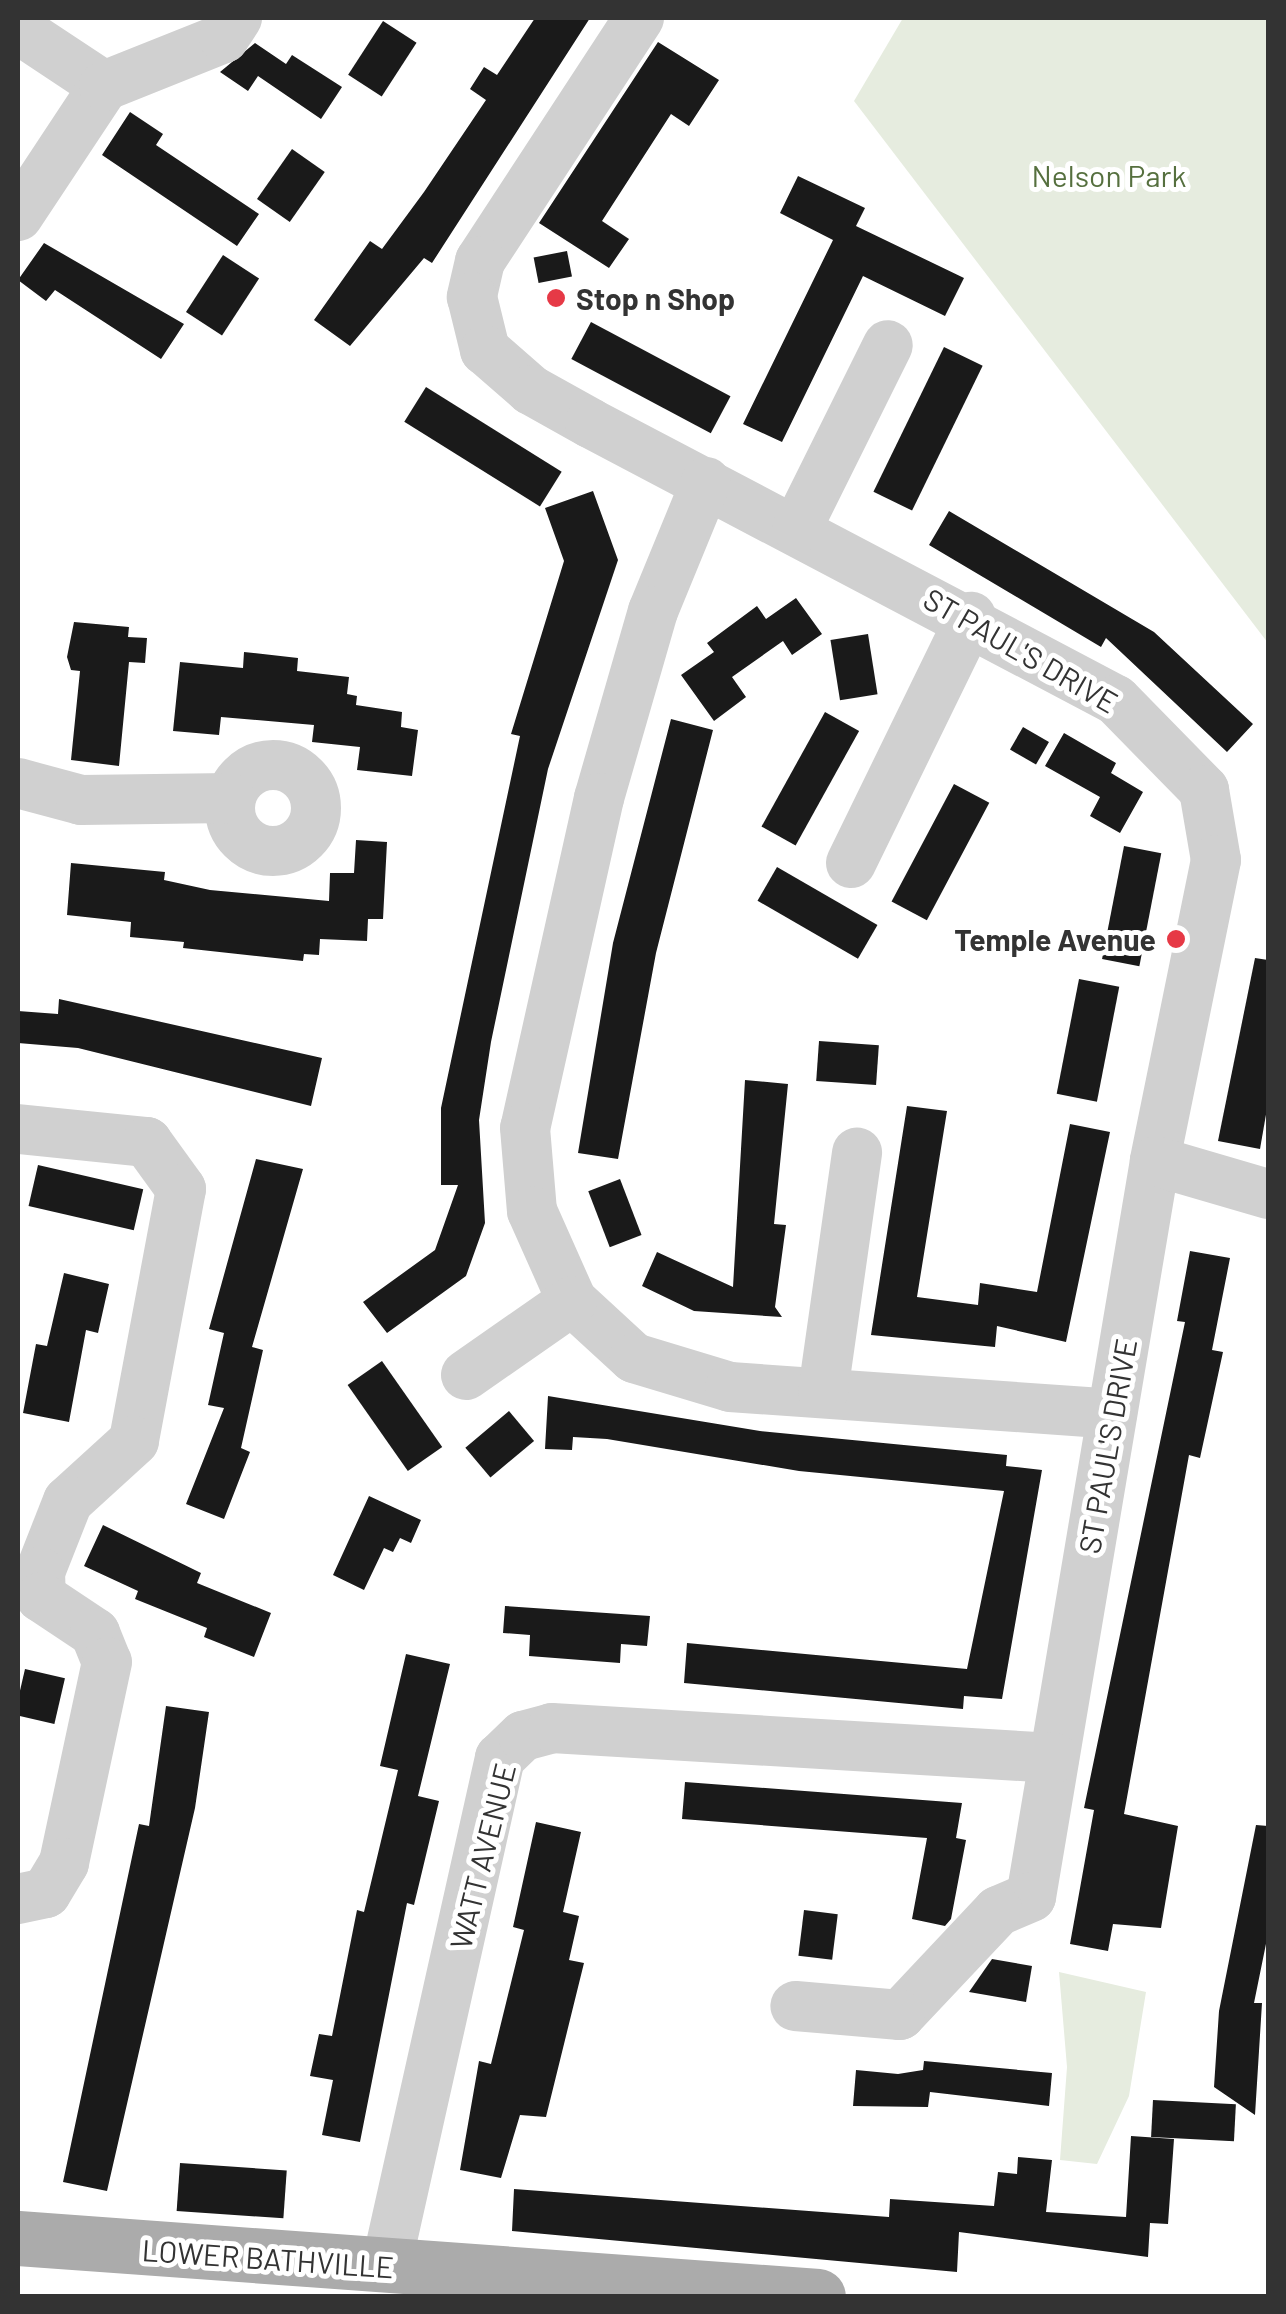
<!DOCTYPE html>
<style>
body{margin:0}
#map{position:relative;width:1286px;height:2314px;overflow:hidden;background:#fff;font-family:Barlow,sans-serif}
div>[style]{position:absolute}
.green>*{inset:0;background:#e6ecdf}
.building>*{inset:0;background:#1a1a1a;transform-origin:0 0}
.minor>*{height:50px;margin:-25px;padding:0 25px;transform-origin:25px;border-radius:25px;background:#d0d0d0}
.minor>.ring{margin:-25px;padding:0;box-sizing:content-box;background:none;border:50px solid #d0d0d0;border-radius:50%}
.major>*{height:55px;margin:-27.5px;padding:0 27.5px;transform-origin:27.5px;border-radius:27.5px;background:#ababab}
.dots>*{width:28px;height:28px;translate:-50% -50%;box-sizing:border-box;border:5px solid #fff;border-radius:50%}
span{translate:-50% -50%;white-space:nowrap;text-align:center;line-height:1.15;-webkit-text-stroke:10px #fff;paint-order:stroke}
.park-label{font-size:30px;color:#56703f}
.poi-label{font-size:30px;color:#333;font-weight:700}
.left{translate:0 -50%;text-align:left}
.right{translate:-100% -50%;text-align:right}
.street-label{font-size:30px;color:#333}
.frame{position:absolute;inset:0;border:20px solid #333;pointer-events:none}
</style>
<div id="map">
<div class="green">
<div style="clip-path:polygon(903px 18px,1268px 18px,1268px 643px,854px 101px)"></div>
<div style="clip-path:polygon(1059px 1972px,1146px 1992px,1129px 2096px,1097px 2164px,1060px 2160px,1067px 2067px)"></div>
</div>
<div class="building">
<div style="clip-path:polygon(535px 18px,590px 18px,432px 263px,424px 258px,350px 346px,314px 320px,370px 241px,382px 249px,424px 192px,486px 100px,470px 89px,484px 67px,497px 75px)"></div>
<div style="left:383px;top:21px;width:40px;height:64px;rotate:33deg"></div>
<div style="clip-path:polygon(658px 42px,719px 80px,689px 126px,671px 114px,602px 221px,629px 239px,609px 268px,539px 223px)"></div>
<div style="clip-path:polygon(255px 43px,286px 64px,292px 55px,342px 87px,321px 119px,258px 76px,248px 91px,220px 72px)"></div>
<div style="clip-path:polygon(130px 112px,163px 134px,156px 145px,259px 214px,237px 246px,102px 155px)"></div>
<div style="left:292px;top:149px;width:40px;height:61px;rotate:35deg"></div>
<div style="clip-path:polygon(798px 176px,865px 208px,856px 226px,964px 278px,945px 316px,863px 276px,782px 442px,743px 424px,833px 240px,780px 213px)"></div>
<div style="clip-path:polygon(44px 243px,184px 324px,161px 359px,55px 290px,46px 301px,18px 280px)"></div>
<div style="left:567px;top:251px;width:26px;height:34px;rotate:79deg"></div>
<div style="left:223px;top:255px;width:43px;height:68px;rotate:33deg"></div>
<div style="left:591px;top:322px;width:158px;height:42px;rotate:28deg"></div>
<div style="left:944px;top:347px;width:43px;height:161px;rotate:26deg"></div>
<div style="left:426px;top:387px;width:160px;height:41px;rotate:32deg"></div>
<div style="clip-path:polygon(593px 491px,618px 560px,548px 769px,491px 1042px,479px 1120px,485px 1223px,466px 1276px,387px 1333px,363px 1302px,435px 1250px,458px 1185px,441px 1185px,441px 1108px,520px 736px,511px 734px,564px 561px,545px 508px)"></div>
<div style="clip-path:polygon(949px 511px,1154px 632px,1253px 724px,1227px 752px,1106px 638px,1101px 647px,929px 545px)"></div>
<div style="clip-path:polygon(796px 598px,822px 634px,792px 655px,783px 641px,732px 677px,746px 697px,714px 721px,681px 675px,714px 652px,707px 643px,757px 606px,766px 619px)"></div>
<div style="clip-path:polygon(74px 622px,129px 627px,128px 637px,147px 638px,145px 663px,129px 662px,119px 766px,71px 760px,80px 671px,71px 670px,67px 657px)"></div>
<div style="left:868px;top:634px;width:61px;height:38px;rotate:81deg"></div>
<div style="clip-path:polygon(244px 652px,298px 658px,297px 671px,349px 677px,347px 694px,357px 696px,356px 705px,402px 712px,401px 727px,418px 730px,412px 776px,357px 770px,360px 747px,312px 742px,314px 725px,221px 717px,219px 735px,173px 731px,180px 662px,243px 668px)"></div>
<div style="left:825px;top:712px;width:39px;height:131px;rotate:29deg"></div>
<div style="clip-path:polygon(671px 719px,713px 730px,656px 953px,618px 1159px,578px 1153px,613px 943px)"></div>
<div style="left:1023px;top:727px;width:30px;height:26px;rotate:30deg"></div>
<div style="clip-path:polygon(1064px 733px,1116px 763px,1111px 773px,1143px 792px,1120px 833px,1090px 816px,1100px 797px,1045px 766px)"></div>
<div style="left:954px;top:784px;width:40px;height:133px;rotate:28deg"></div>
<div style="clip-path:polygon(356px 840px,387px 842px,383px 919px,368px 919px,367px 941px,320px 939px,319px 955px,304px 954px,303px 961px,183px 948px,184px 942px,130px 937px,131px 922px,67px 915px,71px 863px,165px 872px,164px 880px,210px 890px,329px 901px,330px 873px,354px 873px)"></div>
<div style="left:1124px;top:846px;width:38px;height:115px;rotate:11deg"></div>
<div style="left:777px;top:867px;width:116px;height:39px;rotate:30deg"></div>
<div style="clip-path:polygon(1255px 958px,1268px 960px,1268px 1103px,1260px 1149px,1218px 1141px)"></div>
<div style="left:1079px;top:979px;width:41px;height:117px;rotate:11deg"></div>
<div style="clip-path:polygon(59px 999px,322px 1058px,311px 1106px,78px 1048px,18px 1043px,18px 1011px,58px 1014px)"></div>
<div style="left:819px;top:1041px;width:60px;height:40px;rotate:4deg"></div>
<div style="clip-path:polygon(745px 1080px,788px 1084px,774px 1224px,786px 1225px,775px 1307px,782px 1317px,694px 1311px,642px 1286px,657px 1252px,733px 1287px)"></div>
<div style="clip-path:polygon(907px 1106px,947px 1111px,917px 1297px,978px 1305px,980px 1283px,1037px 1292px,1070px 1124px,1110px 1132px,1066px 1342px,997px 1326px,995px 1347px,871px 1335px)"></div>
<div style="clip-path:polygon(256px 1159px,303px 1169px,252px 1347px,263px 1350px,241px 1448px,250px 1452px,224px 1519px,186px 1504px,224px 1408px,208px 1405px,224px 1333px,209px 1329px)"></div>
<div style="left:38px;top:1165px;width:108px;height:42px;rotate:13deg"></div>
<div style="left:620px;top:1179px;width:60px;height:34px;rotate:69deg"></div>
<div style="clip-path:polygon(1190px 1251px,1230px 1258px,1212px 1350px,1223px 1352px,1200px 1458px,1189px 1455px,1124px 1814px,1178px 1826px,1161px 1928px,1113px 1924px,1108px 1951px,1070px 1944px,1094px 1810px,1084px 1808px,1185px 1322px,1177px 1321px)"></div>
<div style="clip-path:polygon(64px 1273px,109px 1284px,98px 1333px,86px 1330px,69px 1422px,23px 1413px,36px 1344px,47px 1346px)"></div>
<div style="left:382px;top:1361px;width:105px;height:42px;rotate:55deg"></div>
<div style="clip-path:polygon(548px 1396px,760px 1431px,1007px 1455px,1006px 1466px,1042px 1470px,1002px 1699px,964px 1696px,963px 1709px,684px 1683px,687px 1643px,967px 1669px,1004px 1491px,799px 1471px,607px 1439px,573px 1437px,572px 1450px,545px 1449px)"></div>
<div style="left:509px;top:1411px;width:39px;height:57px;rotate:50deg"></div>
<div style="clip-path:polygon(369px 1496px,421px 1520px,411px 1543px,400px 1538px,393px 1552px,384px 1548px,364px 1590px,333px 1575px)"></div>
<div style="clip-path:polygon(103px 1525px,201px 1573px,197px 1583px,271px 1613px,254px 1657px,204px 1637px,207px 1628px,135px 1599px,138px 1591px,84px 1566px)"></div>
<div style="clip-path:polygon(505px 1606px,650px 1616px,647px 1646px,621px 1644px,620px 1663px,529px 1656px,530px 1635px,503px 1633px)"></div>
<div style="clip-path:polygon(406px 1654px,450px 1664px,418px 1796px,439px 1801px,414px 1905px,407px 1903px,360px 2142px,322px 2135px,333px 2080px,310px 2076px,319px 2034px,332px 2036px,357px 1910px,364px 1912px,398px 1770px,380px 1766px)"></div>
<div style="left:25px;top:1669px;width:41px;height:47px;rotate:13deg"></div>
<div style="clip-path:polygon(166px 1706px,209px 1712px,195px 1808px,107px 2191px,63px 2182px,139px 1824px,149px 1826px)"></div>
<div style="clip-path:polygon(685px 1782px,962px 1803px,956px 1838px,966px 1840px,951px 1919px,945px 1926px,912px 1919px,927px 1838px,682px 1819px)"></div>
<div style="clip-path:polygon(536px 1822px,581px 1832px,563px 1912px,579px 1916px,569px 1960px,584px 1963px,546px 2117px,520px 2115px,501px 2178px,460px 2170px,479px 2061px,491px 2064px,524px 1930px,513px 1927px)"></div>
<div style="clip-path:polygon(1256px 1825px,1268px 1826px,1268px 1934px,1254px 2003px,1262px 2003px,1255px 2115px,1214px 2087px,1219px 2011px)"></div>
<div style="left:804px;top:1910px;width:34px;height:46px;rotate:7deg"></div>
<div style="clip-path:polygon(992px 1959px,1032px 1966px,1026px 2002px,969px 1992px)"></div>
<div style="clip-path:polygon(924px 2061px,1052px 2073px,1049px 2106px,930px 2092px,928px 2107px,853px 2106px,856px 2070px,898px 2074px,923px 2070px)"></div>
<div style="left:1153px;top:2100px;width:83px;height:37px;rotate:3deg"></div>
<div style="clip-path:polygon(1131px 2136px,1174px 2139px,1168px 2224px,1150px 2223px,1148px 2257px,959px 2232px,957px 2272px,512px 2231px,514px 2189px,889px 2217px,890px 2199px,994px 2206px,998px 2172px,1017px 2174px,1018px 2157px,1052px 2160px,1046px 2212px,1126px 2217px)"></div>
<div style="left:180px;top:2163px;width:107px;height:48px;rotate:4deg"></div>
</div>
<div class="minor">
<div style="left:639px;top:18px;width:290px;rotate:123.2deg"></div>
<div style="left:480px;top:261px;width:37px;rotate:103deg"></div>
<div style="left:472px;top:297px;width:55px;rotate:76.2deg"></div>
<div style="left:485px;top:350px;width:61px;rotate:41deg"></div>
<div style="left:531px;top:390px;width:68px;rotate:29.2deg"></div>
<div style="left:590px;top:423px;width:594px;rotate:27.77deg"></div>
<div style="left:1116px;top:700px;width:126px;rotate:45.6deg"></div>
<div style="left:1204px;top:790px;width:71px;rotate:80.3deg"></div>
<div style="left:1216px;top:860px;width:307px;rotate:101.5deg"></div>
<div style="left:1155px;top:1161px;width:746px;rotate:99.56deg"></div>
<div style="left:1031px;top:1897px;width:36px;rotate:157deg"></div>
<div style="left:998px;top:1911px;width:143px;rotate:133.3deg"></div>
<div style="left:900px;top:2015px;width:105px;rotate:-175.1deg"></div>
<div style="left:18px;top:29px;width:103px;rotate:33.5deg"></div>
<div style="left:18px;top:216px;width:156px;rotate:-56.5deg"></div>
<div style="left:104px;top:86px;width:129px;rotate:-21.8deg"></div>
<div style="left:224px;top:38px;width:24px;rotate:-57deg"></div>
<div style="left:706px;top:482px;width:139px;rotate:112.3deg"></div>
<div style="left:653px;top:611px;width:195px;rotate:106.1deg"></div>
<div style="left:599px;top:798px;width:338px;rotate:102.6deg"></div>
<div style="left:525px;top:1128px;width:83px;rotate:85.2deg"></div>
<div style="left:532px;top:1211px;width:98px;rotate:66deg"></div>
<div style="left:572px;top:1301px;width:84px;rotate:42.6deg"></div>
<div style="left:634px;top:1358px;width:100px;rotate:16.8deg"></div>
<div style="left:730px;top:1387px;width:383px;rotate:4deg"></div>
<div style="left:797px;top:528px;width:204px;rotate:-63.6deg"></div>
<div class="ring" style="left:230px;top:765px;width:36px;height:36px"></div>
<div style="left:18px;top:783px;width:65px;rotate:15.1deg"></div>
<div style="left:81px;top:800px;width:149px;rotate:-0.8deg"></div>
<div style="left:851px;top:863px;width:274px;rotate:-64deg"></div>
<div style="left:18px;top:1129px;width:130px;rotate:5.8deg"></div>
<div style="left:147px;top:1142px;width:58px;rotate:54.1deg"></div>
<div style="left:181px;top:1189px;width:256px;rotate:100.6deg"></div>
<div style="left:134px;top:1441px;width:89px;rotate:137.7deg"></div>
<div style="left:68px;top:1501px;width:76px;rotate:111.5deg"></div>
<div style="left:40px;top:1572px;width:25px;rotate:88deg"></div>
<div style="left:41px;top:1597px;width:65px;rotate:33.7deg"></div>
<div style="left:95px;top:1633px;width:31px;rotate:68deg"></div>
<div style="left:107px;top:1662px;width:206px;rotate:102.1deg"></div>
<div style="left:64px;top:1863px;width:35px;rotate:121deg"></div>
<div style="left:46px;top:1893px;width:29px;rotate:168deg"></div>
<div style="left:1155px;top:1161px;width:118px;rotate:16.3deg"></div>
<div style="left:466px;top:1375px;width:129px;rotate:-34.9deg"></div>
<div style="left:823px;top:1392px;width:242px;rotate:-81.9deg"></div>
<div style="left:386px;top:2267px;width:522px;rotate:-77.38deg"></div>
<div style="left:500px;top:1758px;width:32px;rotate:-44deg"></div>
<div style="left:523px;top:1736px;width:30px;rotate:-15deg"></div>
<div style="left:552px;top:1728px;width:503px;rotate:3.42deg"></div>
</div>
<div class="major">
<div style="left:18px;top:2238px;width:802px;rotate:4.15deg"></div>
</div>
<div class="dots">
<div style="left:556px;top:298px;background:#e63946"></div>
<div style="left:1176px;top:939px;background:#e63946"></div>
</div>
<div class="park-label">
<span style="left:1109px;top:175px">Nelson Park</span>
</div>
<div class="poi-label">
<span class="left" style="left:576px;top:298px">Stop n Shop</span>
<span class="right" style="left:1156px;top:939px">Temple Avenue</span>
</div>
<div class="street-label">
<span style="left:1021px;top:650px;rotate:30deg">ST PAUL'S DRIVE</span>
<span style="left:1107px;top:1446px;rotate:-80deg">ST PAUL'S DRIVE</span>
<span style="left:482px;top:1856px;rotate:-76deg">WATT AVENUE</span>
<span style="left:268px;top:2258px;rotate:4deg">LOWER BATHVILLE</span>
</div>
<div class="frame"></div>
</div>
